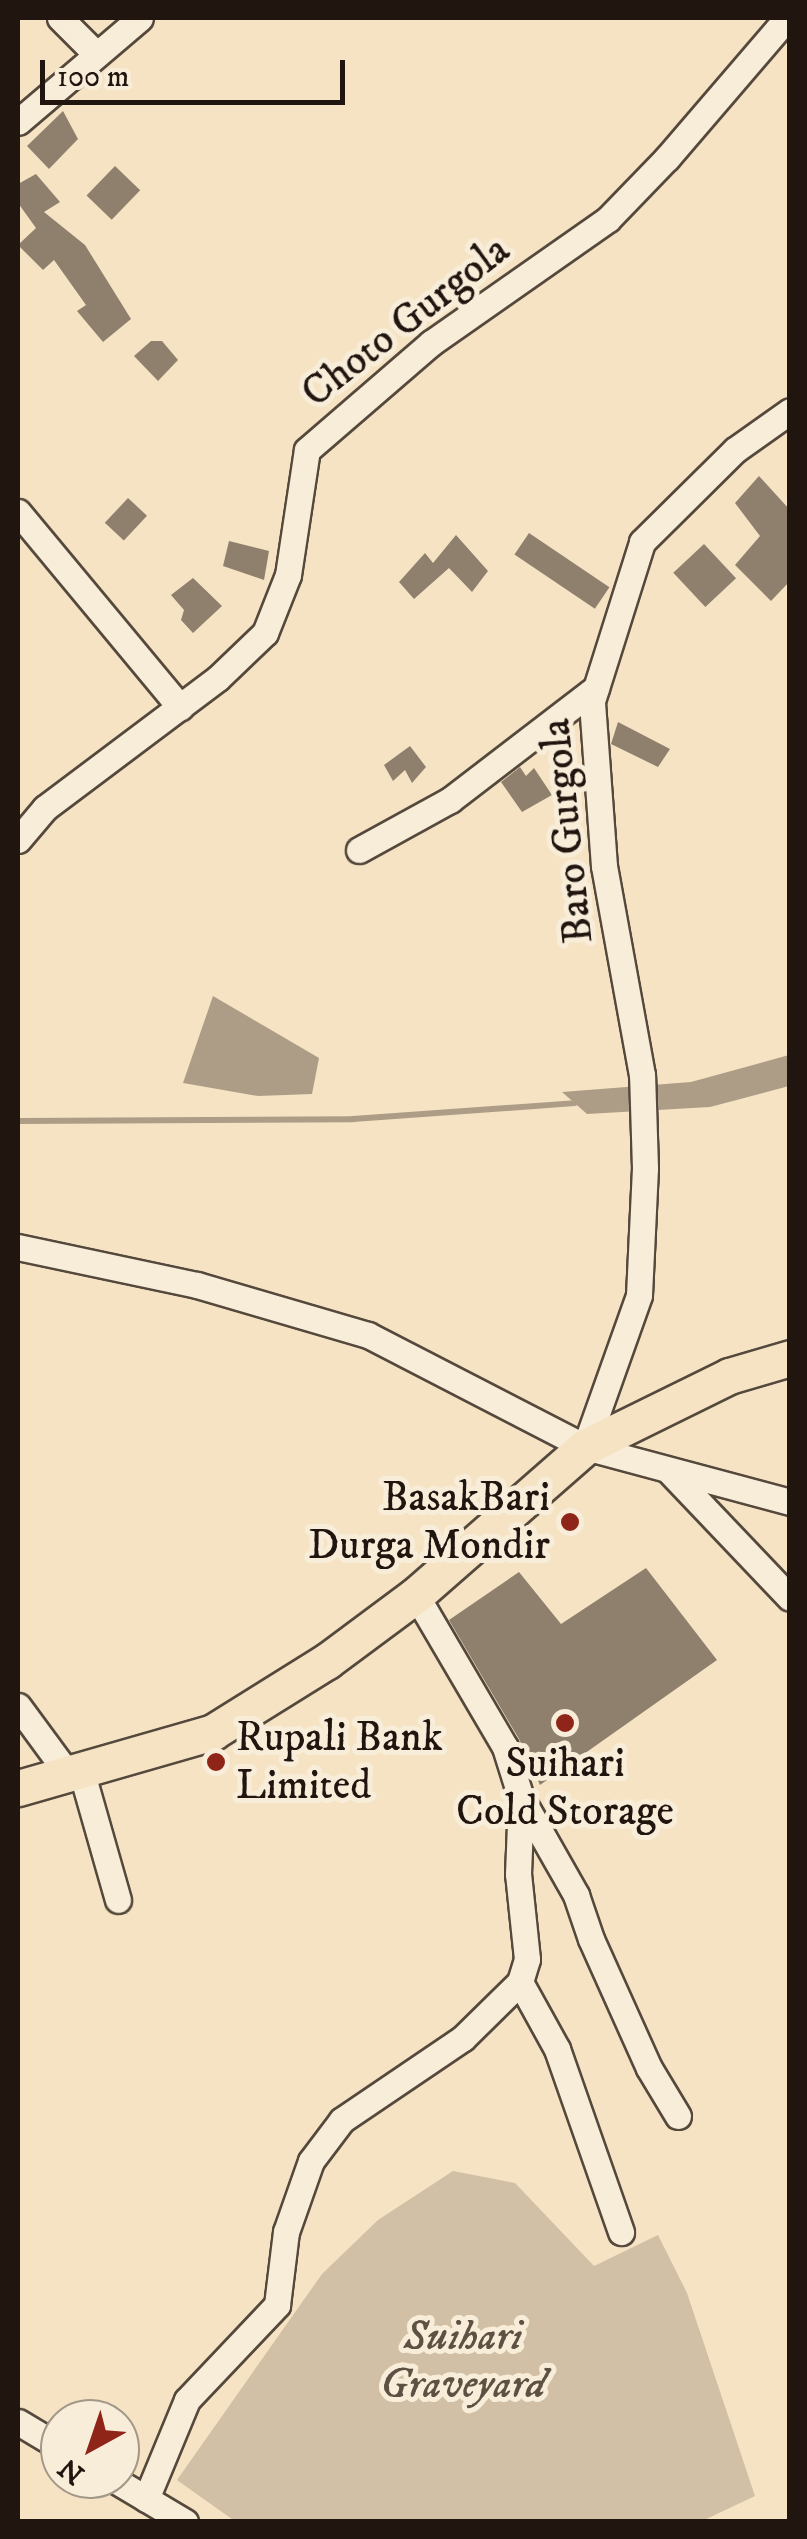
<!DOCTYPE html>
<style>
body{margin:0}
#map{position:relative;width:807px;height:2539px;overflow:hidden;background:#f5e3c4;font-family:"IM FELL DW Pica",serif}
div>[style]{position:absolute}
.green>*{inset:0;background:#d1c0a5}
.water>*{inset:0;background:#ad9d86}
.stream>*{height:6px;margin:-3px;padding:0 3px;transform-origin:3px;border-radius:3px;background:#ad9d86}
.building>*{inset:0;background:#8f806d;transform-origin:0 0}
.roads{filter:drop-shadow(2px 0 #55483c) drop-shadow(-2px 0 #55483c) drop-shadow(0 2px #55483c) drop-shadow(0 -2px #55483c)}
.minor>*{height:25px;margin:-12.5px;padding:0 12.5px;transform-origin:12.5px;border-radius:12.5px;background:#f8edd9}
.highway>*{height:35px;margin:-17.5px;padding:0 17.5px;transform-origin:17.5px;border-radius:17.5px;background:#f5e3c4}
.dots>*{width:28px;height:28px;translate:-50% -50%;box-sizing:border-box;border:5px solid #f8edd9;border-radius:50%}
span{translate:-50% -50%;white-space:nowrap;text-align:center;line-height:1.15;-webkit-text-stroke:10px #f8edd9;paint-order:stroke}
.street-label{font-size:42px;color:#20150f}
.poi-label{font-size:42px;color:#20150f}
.right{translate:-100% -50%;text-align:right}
.left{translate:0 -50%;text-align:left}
.park-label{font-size:42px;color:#5e5144;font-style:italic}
.frame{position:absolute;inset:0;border:20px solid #20150f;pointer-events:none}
.north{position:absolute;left:40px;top:2399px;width:100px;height:100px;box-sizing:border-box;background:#f8edd9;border:2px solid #a29788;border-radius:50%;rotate:220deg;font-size:28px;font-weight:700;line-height:40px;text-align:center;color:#20150f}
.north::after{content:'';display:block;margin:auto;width:35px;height:45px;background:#8f2418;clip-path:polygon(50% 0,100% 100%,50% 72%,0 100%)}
.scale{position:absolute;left:40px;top:60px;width:305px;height:45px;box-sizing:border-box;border:5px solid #20150f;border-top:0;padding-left:12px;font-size:30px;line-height:35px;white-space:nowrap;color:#20150f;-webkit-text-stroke:8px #f8edd9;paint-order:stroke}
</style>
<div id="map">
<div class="green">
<div style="clip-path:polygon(453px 2171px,515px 2183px,594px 2266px,658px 2235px,687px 2293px,755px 2496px,700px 2522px,236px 2522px,177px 2480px,322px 2274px,378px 2220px)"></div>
</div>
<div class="water">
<div style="clip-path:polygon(213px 996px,319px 1058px,312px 1094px,258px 1096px,183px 1083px)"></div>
<div style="clip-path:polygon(789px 1055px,789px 1086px,710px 1107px,587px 1114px,562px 1092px,691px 1082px)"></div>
</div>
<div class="stream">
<div style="left:18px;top:1121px;width:335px;rotate:-0.3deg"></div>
<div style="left:353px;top:1119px;width:222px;rotate:-4.1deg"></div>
</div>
<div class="building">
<div style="clip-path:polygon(63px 111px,78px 139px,49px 169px,27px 146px)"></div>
<div style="left:115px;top:166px;width:35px;height:41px;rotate:44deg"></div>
<div style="clip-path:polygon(36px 174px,60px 202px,44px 212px,85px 245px,131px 319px,103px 342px,77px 311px,86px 305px,54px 260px,43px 270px,18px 245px,36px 228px,18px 203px,18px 184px)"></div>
<div style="clip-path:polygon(151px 341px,162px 341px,178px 360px,158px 381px,134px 356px)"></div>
<div style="clip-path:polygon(759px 476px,790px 510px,790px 581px,771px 601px,735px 565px,760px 536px,735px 503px)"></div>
<div style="left:128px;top:498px;width:26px;height:34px;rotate:43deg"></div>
<div style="left:529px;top:533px;width:97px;height:26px;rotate:34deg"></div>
<div style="clip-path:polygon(456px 535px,488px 571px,472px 592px,449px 568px,414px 599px,399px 582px,425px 553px,433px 563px)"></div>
<div style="clip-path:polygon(229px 541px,269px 551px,264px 580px,223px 566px)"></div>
<div style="left:704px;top:544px;width:47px;height:42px;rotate:47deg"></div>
<div style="clip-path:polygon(193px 578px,222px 606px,193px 633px,181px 620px,184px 610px,171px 595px)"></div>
<div style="clip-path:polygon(618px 722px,670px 749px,658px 767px,611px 744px)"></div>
<div style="clip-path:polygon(410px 746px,426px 767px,412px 783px,405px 770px,393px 781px,384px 765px)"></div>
<div style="clip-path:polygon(520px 767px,526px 776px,534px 768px,552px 795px,522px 812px,501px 782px)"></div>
<div style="clip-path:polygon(646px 1568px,717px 1660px,540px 1785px,519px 1739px,449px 1620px,519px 1572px,561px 1624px)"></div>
</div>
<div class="roads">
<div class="minor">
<div style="left:60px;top:18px;width:48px;rotate:45deg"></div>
<div style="left:18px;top:122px;width:160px;rotate:-40.4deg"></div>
<div style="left:18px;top:512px;width:254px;rotate:50.3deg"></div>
<div style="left:18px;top:840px;width:42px;rotate:-49.8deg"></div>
<div style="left:45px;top:808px;width:216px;rotate:-36.9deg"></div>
<div style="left:218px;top:678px;width:65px;rotate:-43.8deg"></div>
<div style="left:265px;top:633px;width:62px;rotate:-68.4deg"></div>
<div style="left:288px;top:575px;width:126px;rotate:-81.4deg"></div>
<div style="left:307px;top:450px;width:164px;rotate:-40.8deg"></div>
<div style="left:431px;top:343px;width:216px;rotate:-35deg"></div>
<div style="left:608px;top:219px;width:85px;rotate:-46deg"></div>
<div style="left:667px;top:158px;width:184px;rotate:-49.4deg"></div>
<div style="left:359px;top:850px;width:104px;rotate:-28.8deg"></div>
<div style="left:450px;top:800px;width:184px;rotate:-37.5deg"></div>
<div style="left:18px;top:1247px;width:183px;rotate:12deg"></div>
<div style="left:197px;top:1285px;width:178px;rotate:16.3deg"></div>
<div style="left:368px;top:1335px;width:244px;rotate:27.3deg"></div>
<div style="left:585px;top:1447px;width:212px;rotate:15deg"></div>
<div style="left:585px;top:1447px;width:161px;rotate:-70.4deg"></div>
<div style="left:639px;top:1295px;width:127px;rotate:-87.3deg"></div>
<div style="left:645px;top:1168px;width:93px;rotate:-91.8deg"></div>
<div style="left:642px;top:1075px;width:212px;rotate:-100.3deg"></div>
<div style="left:604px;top:866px;width:165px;rotate:-94.2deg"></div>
<div style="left:592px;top:701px;width:167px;rotate:-72.5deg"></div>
<div style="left:642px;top:542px;width:131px;rotate:-44.7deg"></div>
<div style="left:735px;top:450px;width:67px;rotate:-35.3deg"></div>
<div style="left:669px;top:1471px;width:175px;rotate:46.4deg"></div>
<div style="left:18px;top:1706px;width:84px;rotate:53.7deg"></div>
<div style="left:81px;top:1770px;width:135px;rotate:74.1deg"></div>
<div style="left:521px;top:1798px;width:112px;rotate:60.4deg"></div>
<div style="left:576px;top:1895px;width:46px;rotate:71.2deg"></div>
<div style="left:591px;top:1939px;width:141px;rotate:65.8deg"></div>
<div style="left:649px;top:2068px;width:56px;rotate:58.9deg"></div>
<div style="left:520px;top:1982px;width:77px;rotate:61.1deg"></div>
<div style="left:557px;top:2049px;width:194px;rotate:70.7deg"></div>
<div style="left:18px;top:2422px;width:49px;rotate:30.8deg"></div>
<div style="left:113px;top:2479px;width:84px;rotate:30.8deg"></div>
<div style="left:146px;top:2499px;width:107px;rotate:-67.5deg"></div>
<div style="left:187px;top:2400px;width:131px;rotate:-46.5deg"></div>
<div style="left:277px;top:2305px;width:74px;rotate:-83deg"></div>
<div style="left:286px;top:2232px;width:75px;rotate:-70.6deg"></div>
<div style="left:311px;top:2161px;width:51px;rotate:-52.9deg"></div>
<div style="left:342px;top:2120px;width:146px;rotate:-34.1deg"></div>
<div style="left:463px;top:2038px;width:80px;rotate:-44.5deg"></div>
<div style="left:520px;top:1982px;width:24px;rotate:-73deg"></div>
<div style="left:527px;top:1959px;width:85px;rotate:-96deg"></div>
<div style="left:518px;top:1874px;width:76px;rotate:-87.7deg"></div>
<div style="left:521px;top:1798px;width:53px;rotate:-107.4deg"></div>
<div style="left:505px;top:1747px;width:176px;rotate:-120.4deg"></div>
</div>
<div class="highway">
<div style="left:18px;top:1788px;width:203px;rotate:-16deg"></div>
<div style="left:213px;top:1732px;width:134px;rotate:-31.9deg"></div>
<div style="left:327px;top:1661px;width:111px;rotate:-36.6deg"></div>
<div style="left:416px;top:1595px;width:225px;rotate:-41.2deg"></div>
<div style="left:585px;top:1447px;width:161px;rotate:-26.2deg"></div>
<div style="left:729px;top:1376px;width:64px;rotate:-16.4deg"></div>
</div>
</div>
<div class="dots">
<div style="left:570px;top:1522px;background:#8f2418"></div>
<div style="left:565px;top:1723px;background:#8f2418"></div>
<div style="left:216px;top:1762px;background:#8f2418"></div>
</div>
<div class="street-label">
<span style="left:406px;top:322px;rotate:-38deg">Choto Gurgola</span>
<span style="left:568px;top:831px;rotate:-96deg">Baro Gurgola</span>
</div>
<div class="poi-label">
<span class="right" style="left:550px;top:1522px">BasakBari<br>Durga Mondir</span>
<span class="left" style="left:236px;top:1762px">Rupali Bank<br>Limited</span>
<span style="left:565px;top:1788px">Suihari<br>Cold Storage</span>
</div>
<div class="park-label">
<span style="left:463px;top:2361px">Suihari<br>Graveyard</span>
</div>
<div class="frame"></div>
<div class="north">N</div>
<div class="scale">100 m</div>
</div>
